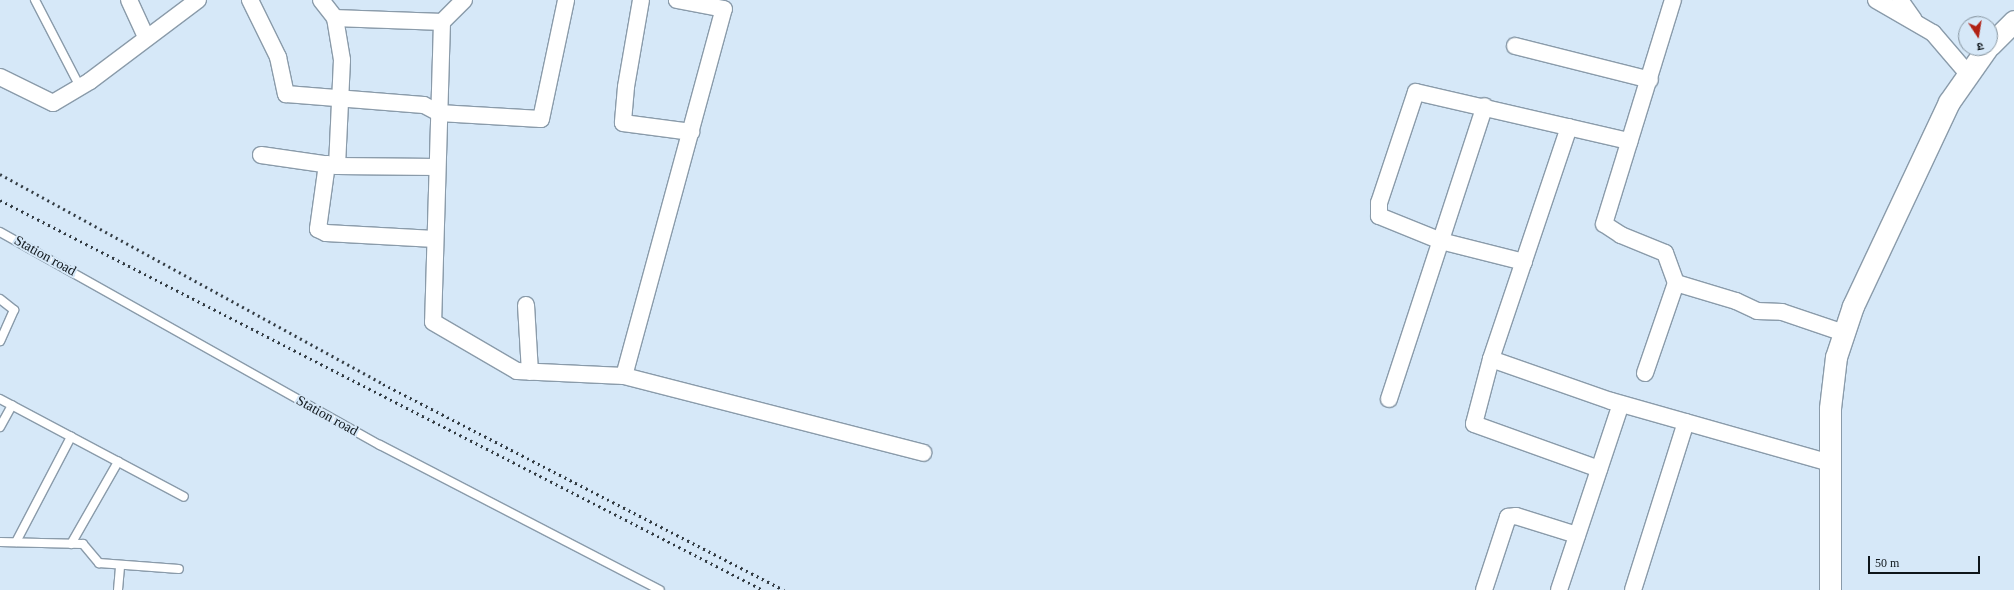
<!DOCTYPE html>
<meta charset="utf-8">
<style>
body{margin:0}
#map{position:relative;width:2014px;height:590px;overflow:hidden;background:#d6e8f8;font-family:"Times New Roman","Noto Sans Devanagari",serif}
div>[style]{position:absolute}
.roads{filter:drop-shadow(1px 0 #8a9baa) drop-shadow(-1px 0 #8a9baa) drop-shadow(0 1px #8a9baa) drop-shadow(0 -1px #8a9baa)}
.service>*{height:8px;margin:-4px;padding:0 4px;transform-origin:4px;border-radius:4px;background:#fff}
.minor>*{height:16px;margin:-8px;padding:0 8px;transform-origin:8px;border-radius:8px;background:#fff}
.tertiary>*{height:21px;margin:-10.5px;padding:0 10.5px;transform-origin:10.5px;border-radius:10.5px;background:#fff}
.rail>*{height:3px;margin-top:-1.5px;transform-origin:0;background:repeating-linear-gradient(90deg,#323b42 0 2px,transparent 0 6px)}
span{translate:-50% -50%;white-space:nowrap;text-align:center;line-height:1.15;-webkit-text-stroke:4px #d6e8f8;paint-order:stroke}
.street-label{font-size:14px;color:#0e151a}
.north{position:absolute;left:1958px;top:16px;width:40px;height:40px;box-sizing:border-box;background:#d6e8f8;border:1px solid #86949f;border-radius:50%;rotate:168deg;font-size:11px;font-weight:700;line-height:16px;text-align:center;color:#0e151a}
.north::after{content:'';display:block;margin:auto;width:14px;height:18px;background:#b12215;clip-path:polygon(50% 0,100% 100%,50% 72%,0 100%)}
.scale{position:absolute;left:1868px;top:556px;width:112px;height:18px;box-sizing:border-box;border:2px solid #0e151a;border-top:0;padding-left:5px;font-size:12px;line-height:14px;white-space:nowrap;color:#0e151a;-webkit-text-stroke:3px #d6e8f8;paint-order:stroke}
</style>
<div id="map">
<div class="roads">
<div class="service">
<div style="left:35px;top:0;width:96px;rotate:62.6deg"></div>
<div style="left:0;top:232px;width:436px;rotate:29.3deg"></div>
<div style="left:380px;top:445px;width:315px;rotate:27.4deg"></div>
<div style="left:0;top:299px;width:18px;rotate:38deg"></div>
<div style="left:14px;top:310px;width:34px;rotate:114deg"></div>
<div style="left:0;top:399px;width:208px;rotate:28deg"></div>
<div style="left:0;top:427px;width:25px;rotate:-61deg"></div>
<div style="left:0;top:542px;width:83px;rotate:1.4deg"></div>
<div style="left:83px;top:544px;width:25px;rotate:50deg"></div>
<div style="left:99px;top:563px;width:80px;rotate:4.3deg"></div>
<div style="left:16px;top:542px;width:119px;rotate:-62.4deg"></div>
<div style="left:71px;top:544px;width:95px;rotate:-60.2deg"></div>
<div style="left:118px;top:590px;width:25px;rotate:-85deg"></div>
</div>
<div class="minor">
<div style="left:129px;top:0;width:41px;rotate:65.3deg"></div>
<div style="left:250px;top:0;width:64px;rotate:63.8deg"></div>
<div style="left:278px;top:57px;width:38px;rotate:78deg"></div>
<div style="left:286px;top:94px;width:138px;rotate:4.6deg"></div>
<div style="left:424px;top:105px;width:17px;rotate:28deg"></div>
<div style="left:439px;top:113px;width:102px;rotate:3.4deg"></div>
<div style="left:541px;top:119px;width:122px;rotate:-78.1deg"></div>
<div style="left:321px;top:0;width:23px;rotate:52deg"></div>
<div style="left:335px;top:18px;width:43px;rotate:80.5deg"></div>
<div style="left:342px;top:60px;width:106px;rotate:92.7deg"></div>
<div style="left:464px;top:0;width:31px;rotate:135deg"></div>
<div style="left:442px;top:22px;width:300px;rotate:91.7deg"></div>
<div style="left:433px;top:322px;width:97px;rotate:30.3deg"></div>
<div style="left:517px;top:371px;width:107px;rotate:2.7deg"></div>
<div style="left:624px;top:376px;width:309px;rotate:14.4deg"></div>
<div style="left:641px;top:0;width:88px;rotate:99.8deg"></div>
<div style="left:626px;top:87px;width:36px;rotate:95deg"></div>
<div style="left:623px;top:123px;width:69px;rotate:7.5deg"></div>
<div style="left:1876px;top:0;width:66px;rotate:30.1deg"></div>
<div style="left:1933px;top:33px;width:54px;rotate:49.5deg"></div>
<div style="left:1900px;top:0;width:24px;rotate:55deg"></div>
<div style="left:335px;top:18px;width:107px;rotate:2.1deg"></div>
<div style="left:1515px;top:46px;width:139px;rotate:14.1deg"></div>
<div style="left:0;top:77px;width:59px;rotate:26.1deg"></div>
<div style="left:53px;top:103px;width:43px;rotate:-30.7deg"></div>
<div style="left:90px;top:81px;width:135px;rotate:-36.9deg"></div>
<div style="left:1569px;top:127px;width:245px;rotate:108.6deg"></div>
<div style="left:1491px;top:359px;width:67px;rotate:104.7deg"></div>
<div style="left:1474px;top:424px;width:133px;rotate:19.8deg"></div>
<div style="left:261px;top:155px;width:77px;rotate:8.2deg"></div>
<div style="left:337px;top:166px;width:100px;rotate:0.6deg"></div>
<div style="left:327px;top:164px;width:66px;rotate:97.9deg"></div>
<div style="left:318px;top:229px;width:9px;rotate:27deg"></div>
<div style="left:326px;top:233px;width:109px;rotate:3.2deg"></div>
<div style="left:1524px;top:262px;width:86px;rotate:-165.8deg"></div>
<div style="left:1441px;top:241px;width:67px;rotate:-158deg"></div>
<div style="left:1379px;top:216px;width:13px;rotate:-90deg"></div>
<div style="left:1379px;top:203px;width:117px;rotate:-71.6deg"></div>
<div style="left:1416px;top:92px;width:219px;rotate:13deg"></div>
<div style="left:1676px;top:283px;width:63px;rotate:16.7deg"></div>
<div style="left:1736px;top:301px;width:23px;rotate:25deg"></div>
<div style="left:1757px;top:311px;width:25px;rotate:2deg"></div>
<div style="left:1782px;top:312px;width:65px;rotate:18.7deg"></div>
<div style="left:526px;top:305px;width:67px;rotate:86.6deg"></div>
<div style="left:1491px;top:359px;width:127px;rotate:19.3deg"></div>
<div style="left:1611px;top:401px;width:228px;rotate:15.8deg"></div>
<div style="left:1645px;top:373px;width:95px;rotate:-71deg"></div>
<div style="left:1676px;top:283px;width:32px;rotate:-110deg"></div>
<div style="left:1665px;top:253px;width:48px;rotate:-157.8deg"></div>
<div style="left:1621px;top:235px;width:20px;rotate:-147deg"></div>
<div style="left:1604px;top:224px;width:234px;rotate:-72.9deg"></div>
<div style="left:624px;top:376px;width:380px;rotate:-74.8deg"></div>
<div style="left:724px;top:9px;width:48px;rotate:-169.2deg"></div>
<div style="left:1389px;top:399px;width:308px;rotate:-71.9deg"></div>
<div style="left:1484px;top:590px;width:77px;rotate:-71.8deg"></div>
<div style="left:1508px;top:517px;width:8px;rotate:-7deg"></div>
<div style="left:1516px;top:516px;width:64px;rotate:17.3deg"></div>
<div style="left:1559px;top:590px;width:196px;rotate:-71.6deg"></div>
<div style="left:1633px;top:590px;width:176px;rotate:-72.5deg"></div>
</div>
<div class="tertiary">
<div style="left:1990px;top:45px;width:34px;rotate:-45deg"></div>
<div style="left:1830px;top:590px;width:182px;rotate:-90deg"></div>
<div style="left:1830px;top:408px;width:51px;rotate:-83.3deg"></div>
<div style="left:1836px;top:357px;width:54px;rotate:-71.6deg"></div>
<div style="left:1853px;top:306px;width:225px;rotate:-64.8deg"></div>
<div style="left:1949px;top:102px;width:66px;rotate:-54.9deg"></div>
</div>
</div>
<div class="rail">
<div style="left:0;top:174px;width:437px;rotate:28.7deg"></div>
<div style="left:383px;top:384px;width:451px;rotate:27.2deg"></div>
<div style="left:0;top:200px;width:857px;rotate:27.07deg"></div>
</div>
<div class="street-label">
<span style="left:45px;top:256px;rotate:29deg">Station road</span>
<span style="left:327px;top:416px;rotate:29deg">Station road</span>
</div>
<div class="north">उ</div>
<div class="scale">50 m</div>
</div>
